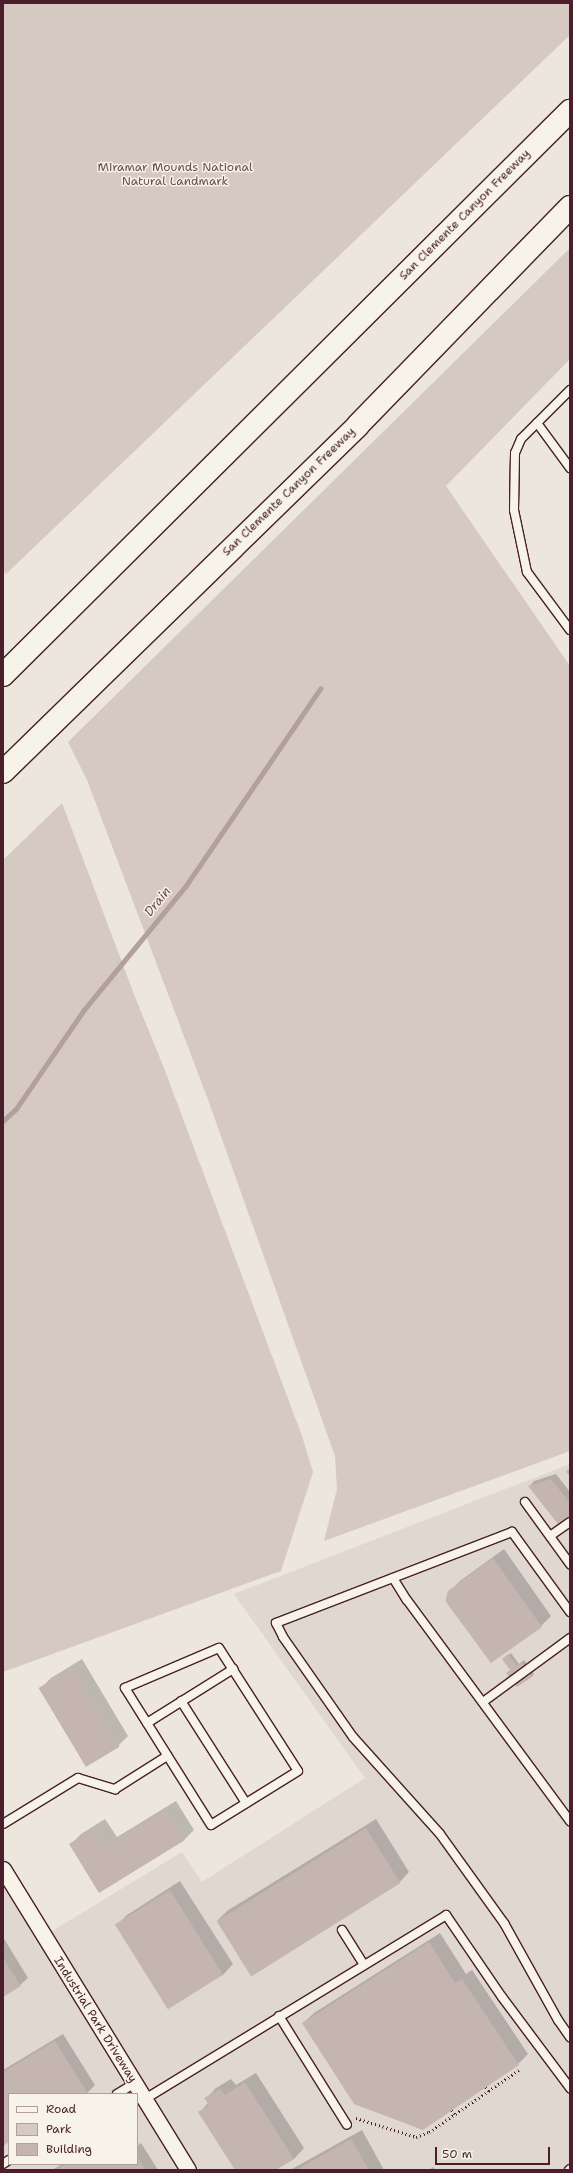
<!DOCTYPE html>
<style>
body{margin:0}
#map{position:relative;width:573px;height:2173px;overflow:hidden;background:#ece6dd;font-family:"Shantell Sans",sans-serif}
div>[style]{position:absolute}
.built>*{inset:0;background:#e0d7d0}
.green>*{inset:0;background:#d5c9c2}
.shadow>*{inset:0;background:#0003}
.stream>*{height:4.5px;margin:-2.25px;padding:0 2.25px;transform-origin:2.25px;border-radius:2.25px;background:#b39f9d}
.building>*{inset:0;background:#c4b5b0;transform-origin:0 0}
.path>*{height:2.5px;margin-top:-1.25px;transform-origin:0;background:repeating-linear-gradient(90deg,#4a1f2b 0 1px,transparent 0 4px)}
.roads{filter:drop-shadow(1px 0 #4a1f2b) drop-shadow(-1px 0 #4a1f2b) drop-shadow(0 1px #4a1f2b) drop-shadow(0 -1px #4a1f2b)}
.service>*{height:8px;margin:-4px;padding:0 4px;transform-origin:4px;border-radius:4px;background:#f7f3e8}
.minor>*{height:15px;margin:-7.5px;padding:0 7.5px;transform-origin:7.5px;border-radius:7.5px;background:#f7f3e8}
.motorway>*{height:22px;margin:-11px;padding:0 11px;transform-origin:11px;border-radius:11px;background:#f7f3e8}
span{translate:-50% -50%;white-space:nowrap;text-align:center;line-height:1.15;-webkit-text-stroke:3px #f7f3e8;paint-order:stroke}
.park-label{font-size:12px;color:#6d4a51}
.street-label{font-size:12px;color:#4a1f2b}
.water-label{font-size:13px;color:#6f4c53;font-style:italic}
.frame{position:absolute;inset:0;border:4px solid #4a1f2b;pointer-events:none}
.legend{position:absolute;left:8px;top:2093px;width:130px;height:72px;box-sizing:border-box;background:#f7f3e8;border:1px solid #b29e9c;margin:0;padding:5px 7px;list-style:none;font-size:12px;color:#4a1f2b}
.legend li{display:flex;align-items:center;gap:8px;height:20px}
.legend b{width:20px;border:1px solid #b29e9c}
.scale{position:absolute;left:435px;top:2147px;width:115px;height:18px;box-sizing:border-box;border:2px solid #4a1f2b;border-top:0;padding-left:5px;font-size:12px;line-height:14px;white-space:nowrap;color:#4a1f2b;-webkit-text-stroke:3px #f7f3e8;paint-order:stroke}
</style>
<div id="map">
<div class="built">
<div style="clip-path:polygon(evenodd,570px 1464px,570px 2170px,3px 2170px,3px 1855px,49px 1933px,182px 1852px,202px 1882px,365px 1778px,234px 1594px,570px 1464px,9px 2094px,137px 2094px,137px 2164px,9px 2164px,9px 2094px)"></div>
</div>
<div class="green">
<div style="clip-path:polygon(3px 3px,570px 3px,570px 35px,6px 574px,3px 571px)"></div>
<div style="clip-path:polygon(570px 248px,570px 359px,446px 486px,570px 666px,570px 1451px,324px 1541px,337px 1489px,335px 1456px,207px 1097px,87px 780px,68px 742px)"></div>
<div style="clip-path:polygon(62px 803px,135px 997px,164px 1068px,302px 1436px,313px 1472px,281px 1571px,3px 1672px,3px 860px)"></div>
</div>
<div class="shadow">
<div style="clip-path:polygon(556px 1474px,570px 1492px,570px 1515px,530px 1486px,534px 1481px)"></div>
<div style="clip-path:polygon(504px 1549px,551px 1616px,541px 1626px,449px 1592px,460px 1581px)"></div>
<div style="clip-path:polygon(511px 1653px,519px 1664px,524px 1660px,534px 1674px,532px 1677px,511px 1669px,506px 1657px)"></div>
<div style="clip-path:polygon(82px 1659px,128px 1736px,118px 1746px,41px 1688px,51px 1678px)"></div>
<div style="clip-path:polygon(176px 1801px,194px 1830px,184px 1840px,99px 1891px,71px 1844px,81px 1834px,105px 1819px,117px 1837px)"></div>
<div style="clip-path:polygon(376px 1819px,409px 1872px,399px 1883px,217px 1921px,227px 1911px)"></div>
<div style="clip-path:polygon(180px 1881px,233px 1964px,223px 1975px,117px 1925px,127px 1915px)"></div>
<div style="clip-path:polygon(440px 1933px,466px 1974px,472px 1970px,528px 2054px,518px 2064px,303px 2023px,314px 2013px)"></div>
<div style="clip-path:polygon(3px 1937px,28px 1978px,20px 1985px,3px 1996px)"></div>
<div style="clip-path:polygon(63px 2034px,95px 2085px,86px 2094px,9px 2094px,9px 2141px,3px 2144px,3px 2070px)"></div>
<div style="clip-path:polygon(256px 2073px,304px 2148px,294px 2159px,274px 2170px,236px 2170px,200px 2112px,208px 2103px,206px 2099px,216px 2088px,231px 2079px,236px 2085px)"></div>
<div style="clip-path:polygon(362px 2130px,384px 2170px,290px 2170px)"></div>
<div style="clip-path:polygon(141px 2143px,158px 2170px,52px 2170px,62px 2164px,137px 2164px,137px 2146px)"></div>
<div style="clip-path:polygon(433px 2167px,435px 2170px,429px 2170px)"></div>
</div>
<div class="stream">
<div style="left:3px;top:1121px;width:18px;rotate:-43deg"></div>
<div style="left:16px;top:1109px;width:119px;rotate:-55.6deg"></div>
<div style="left:83px;top:1011px;width:161px;rotate:-50.6deg"></div>
<div style="left:185px;top:887px;width:240px;rotate:-55.7deg"></div>
</div>
<div class="building">
<div style="clip-path:polygon(570px 1469px,570px 1477px,566px 1471px)"></div>
<div style="clip-path:polygon(551px 1479px,570px 1503px,570px 1516px,558px 1524px,528px 1486px)"></div>
<div style="clip-path:polygon(493px 1558px,542px 1627px,491px 1663px,446px 1602px,446px 1598px,448px 1591px)"></div>
<div style="clip-path:polygon(508px 1654px,517px 1666px,521px 1662px,532px 1677px,517px 1687px,506px 1673px,510px 1670px,502px 1659px)"></div>
<div style="left:72px;top:1668px;width:92px;height:39px;rotate:59deg"></div>
<div style="clip-path:polygon(165px 1810px,185px 1840px,99px 1893px,69px 1844px,95px 1828px,106px 1847px)"></div>
<div style="left:366px;top:1828px;width:65px;height:176px;rotate:58deg"></div>
<div style="left:170px;top:1890px;width:100px;height:65px;rotate:58deg"></div>
<div style="clip-path:polygon(429px 1942px,455px 1983px,462px 1979px,519px 2065px,423px 2130px,354px 2104px,302px 2023px)"></div>
<div style="clip-path:polygon(3px 1958px,21px 1986px,3px 1997px)"></div>
<div style="clip-path:polygon(55px 2041px,88px 2094px,9px 2094px,9px 2142px,3px 2146px,3px 2072px)"></div>
<div style="clip-path:polygon(245px 2082px,294px 2159px,276px 2170px,235px 2170px,198px 2112px,209px 2105px,204px 2098px,220px 2089px,225px 2095px)"></div>
<div style="clip-path:polygon(351px 2139px,369px 2170px,296px 2170px)"></div>
<div style="clip-path:polygon(137px 2156px,146px 2170px,56px 2170px,66px 2164px,137px 2164px)"></div>
</div>
<div class="path">
<div style="left:486px;top:2087px;width:5px;rotate:53deg"></div>
<div style="left:452px;top:2110px;width:5px;rotate:53deg"></div>
<div style="left:356px;top:2118px;width:63px;rotate:17.6deg"></div>
<div style="left:416px;top:2137px;width:14px;rotate:-21deg"></div>
<div style="left:429px;top:2132px;width:109px;rotate:-34.6deg"></div>
</div>
<div class="roads">
<div class="service">
<div style="left:570px;top:390px;width:69px;rotate:135deg"></div>
<div style="left:521px;top:439px;width:15px;rotate:113deg"></div>
<div style="left:515px;top:453px;width:57px;rotate:91deg"></div>
<div style="left:514px;top:510px;width:63px;rotate:78.2deg"></div>
<div style="left:527px;top:572px;width:72px;rotate:53.4deg"></div>
<div style="left:537px;top:423px;width:56px;rotate:53.7deg"></div>
<div style="left:525px;top:1502px;width:77px;rotate:54deg"></div>
<div style="left:550px;top:1536px;width:24px;rotate:-35deg"></div>
<div style="left:393px;top:1578px;width:26px;rotate:58deg"></div>
<div style="left:407px;top:1600px;width:275px;rotate:53.6deg"></div>
<div style="left:570px;top:1612px;width:99px;rotate:-125.9deg"></div>
<div style="left:512px;top:1532px;width:253px;rotate:158.9deg"></div>
<div style="left:276px;top:1623px;width:16px;rotate:63deg"></div>
<div style="left:283px;top:1637px;width:122px;rotate:55deg"></div>
<div style="left:353px;top:1737px;width:130px;rotate:48.1deg"></div>
<div style="left:440px;top:1834px;width:110px;rotate:54.3deg"></div>
<div style="left:504px;top:1923px;width:111px;rotate:60.9deg"></div>
<div style="left:558px;top:2020px;width:21px;rotate:55deg"></div>
<div style="left:219px;top:1648px;width:146px;rotate:57.3deg"></div>
<div style="left:298px;top:1771px;width:102px;rotate:148.2deg"></div>
<div style="left:211px;top:1825px;width:162px;rotate:-122.1deg"></div>
<div style="left:125px;top:1688px;width:102px;rotate:-23.1deg"></div>
<div style="left:181px;top:1701px;width:121px;rotate:57.5deg"></div>
<div style="left:483px;top:1702px;width:108px;rotate:-36.3deg"></div>
<div style="left:147px;top:1723px;width:102px;rotate:-32.1deg"></div>
<div style="left:3px;top:1824px;width:88px;rotate:-31.5deg"></div>
<div style="left:78px;top:1778px;width:39px;rotate:17deg"></div>
<div style="left:115px;top:1789px;width:62px;rotate:-32.4deg"></div>
<div style="left:342px;top:1930px;width:41px;rotate:57.8deg"></div>
<div style="left:279px;top:2016px;width:128px;rotate:58deg"></div>
<div style="left:117px;top:2094px;width:21px;rotate:-31deg"></div>
<div style="left:145px;top:2099px;width:353px;rotate:-31.4deg"></div>
<div style="left:446px;top:1915px;width:99px;rotate:55.7deg"></div>
<div style="left:502px;top:1997px;width:114px;rotate:53.2deg"></div>
<div style="left:3px;top:2164px;width:7px;rotate:-34deg"></div>
<div style="left:569px;top:2170px;width:1px;rotate:-45deg"></div>
</div>
<div class="minor">
<div style="left:3px;top:1869px;width:353px;rotate:58.4deg"></div>
</div>
<div class="motorway">
<div style="left:3px;top:675px;width:800px;rotate:-44.85deg"></div>
<div style="left:3px;top:772px;width:496px;rotate:-44.3deg"></div>
<div style="left:358px;top:425px;width:304px;rotate:-45.8deg"></div>
</div>
</div>
<div class="park-label">
<span style="left:175px;top:175px">Miramar Mounds National<br>Natural Landmark</span>
</div>
<div class="street-label">
<span style="left:465px;top:215px;rotate:-45deg">San Clemente Canyon Freeway</span>
<span style="left:289px;top:492px;rotate:-44deg">San Clemente Canyon Freeway</span>
<span style="left:95px;top:2020px;rotate:58deg">Industrial Park Driveway</span>
</div>
<div class="water-label">
<span style="left:158px;top:902px;rotate:-51deg">Drain</span>
</div>
<div class="frame"></div>
<ul class="legend">
<li><b style="height:5px;background:#f7f3e8"></b>Road</li>
<li><b style="height:11px;background:#d5c9c2"></b>Park</li>
<li><b style="height:11px;background:#c4b5b0"></b>Building</li>
</ul>
<div class="scale">50 m</div>
</div>
